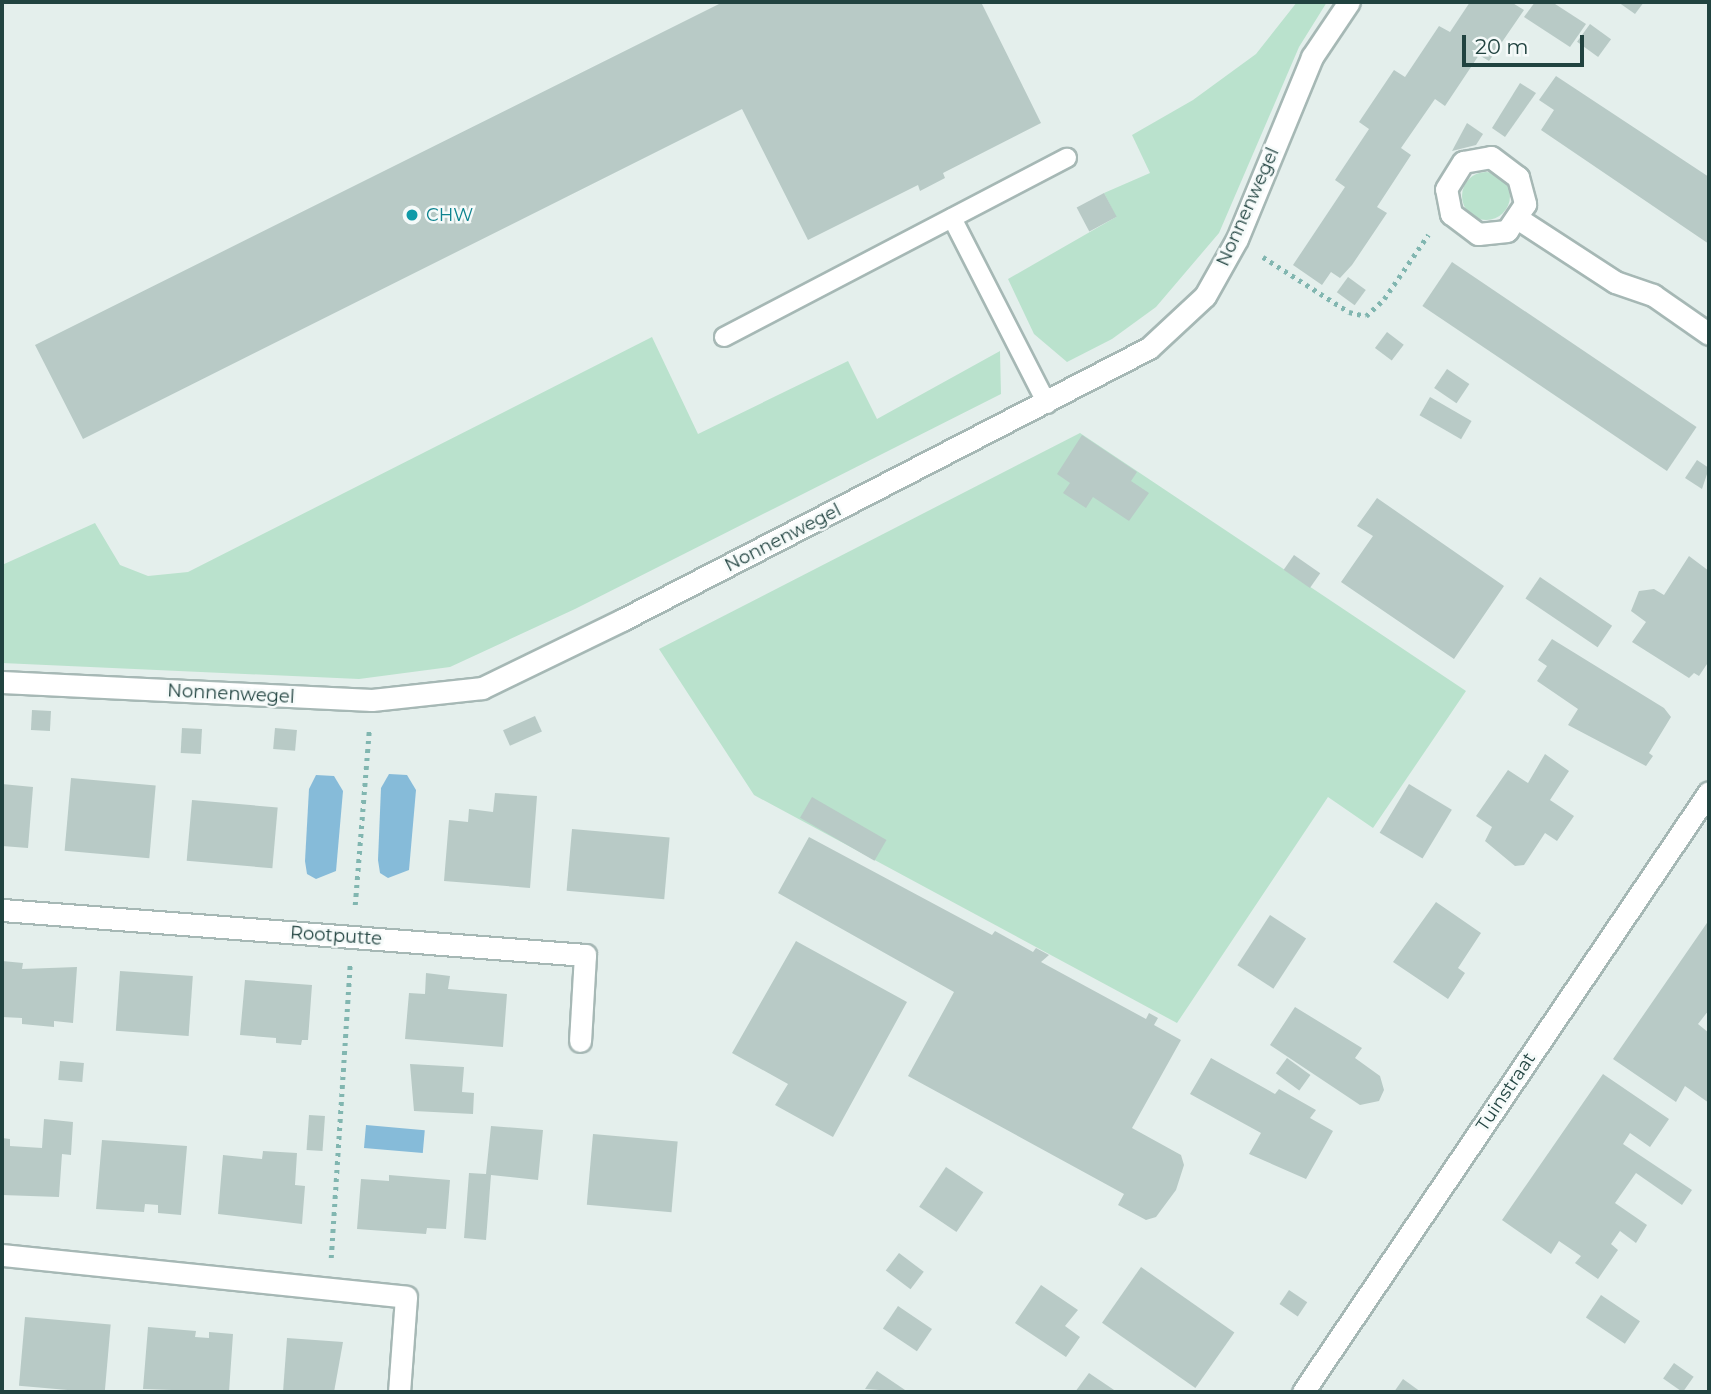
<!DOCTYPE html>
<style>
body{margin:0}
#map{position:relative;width:1711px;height:1394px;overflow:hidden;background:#e4efec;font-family:Montserrat,sans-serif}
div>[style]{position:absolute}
.green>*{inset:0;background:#bae2cd}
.round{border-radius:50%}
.water>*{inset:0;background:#86bbd9;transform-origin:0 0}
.building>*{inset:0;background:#b8cac6;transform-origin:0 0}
.path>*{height:4.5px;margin-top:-2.25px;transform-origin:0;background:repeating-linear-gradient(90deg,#81b6b0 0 3.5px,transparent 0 8.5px)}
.roads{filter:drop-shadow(2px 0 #a6b8b5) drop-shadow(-2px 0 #a6b8b5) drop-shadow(0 2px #a6b8b5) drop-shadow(0 -2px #a6b8b5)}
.service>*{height:18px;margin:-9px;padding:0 9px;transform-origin:9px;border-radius:9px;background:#fff}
.minor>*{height:21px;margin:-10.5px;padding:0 10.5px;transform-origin:10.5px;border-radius:10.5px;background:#fff}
.dots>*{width:19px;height:19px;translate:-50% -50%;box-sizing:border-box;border:4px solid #f5faf9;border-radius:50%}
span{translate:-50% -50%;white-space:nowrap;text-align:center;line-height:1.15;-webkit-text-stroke:5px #f5faf9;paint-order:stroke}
.street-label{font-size:18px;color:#214340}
.culture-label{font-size:18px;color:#0d838f}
.left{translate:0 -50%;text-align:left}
.frame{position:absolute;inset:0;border:4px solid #214340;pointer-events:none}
.scale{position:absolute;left:1462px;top:35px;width:122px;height:32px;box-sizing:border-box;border:4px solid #214340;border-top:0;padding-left:9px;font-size:21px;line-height:24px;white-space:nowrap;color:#214340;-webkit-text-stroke:5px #f5faf9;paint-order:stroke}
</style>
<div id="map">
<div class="green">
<div style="clip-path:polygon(1297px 2px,1327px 2px,1299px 47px,1219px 233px,1156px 307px,1112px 339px,1067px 362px,1034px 334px,1008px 279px,1116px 217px,1104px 193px,1150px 173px,1132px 135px,1193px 100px,1256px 54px)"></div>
<div class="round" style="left:1462px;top:172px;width:48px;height:48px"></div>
<div style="clip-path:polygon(652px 337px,698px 434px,848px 361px,877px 419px,1000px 351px,1001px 394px,575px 609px,450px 667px,359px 679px,2px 663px,2px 565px,95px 523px,120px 565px,148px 576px,188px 572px)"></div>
<div style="clip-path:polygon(1080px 433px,1466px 691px,1373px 828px,1328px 797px,1177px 1023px,754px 795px,659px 649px)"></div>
</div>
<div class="water">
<div style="clip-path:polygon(389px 774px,407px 775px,416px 790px,409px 870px,388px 878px,380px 873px,378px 860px,381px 788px)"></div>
<div style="clip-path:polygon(316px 775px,334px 776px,343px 791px,336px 871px,316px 879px,307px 874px,305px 861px,309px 789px)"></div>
<div style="left:366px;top:1125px;width:59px;height:23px;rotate:5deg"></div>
</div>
<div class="building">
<div style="clip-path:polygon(723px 2px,981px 2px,1041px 123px,943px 173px,945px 178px,920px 191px,918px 185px,808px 240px,742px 109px,83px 439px,35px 345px)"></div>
<div style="clip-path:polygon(1470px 2px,1511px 2px,1524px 10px,1489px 61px,1479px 55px,1445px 106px,1435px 99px,1401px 148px,1411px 155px,1377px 207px,1387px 213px,1352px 265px,1340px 278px,1331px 272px,1322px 285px,1293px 265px,1345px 187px,1335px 180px,1369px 129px,1359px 122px,1394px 70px,1405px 77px,1439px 26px,1450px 32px)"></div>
<div style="clip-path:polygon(1535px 2px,1552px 2px,1586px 24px,1570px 47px,1524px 17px)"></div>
<div style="clip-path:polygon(1618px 2px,1644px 2px,1635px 14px)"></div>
<div style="left:1590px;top:24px;width:26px;height:22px;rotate:36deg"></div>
<div style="clip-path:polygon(1556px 76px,1709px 177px,1709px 244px,1541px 130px,1554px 110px,1539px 100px)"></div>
<div style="clip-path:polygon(1520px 83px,1536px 93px,1505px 137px,1492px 128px)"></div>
<div style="clip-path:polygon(1467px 123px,1483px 134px,1476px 145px,1452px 151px)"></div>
<div style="left:1104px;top:193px;width:27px;height:31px;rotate:62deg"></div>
<div style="left:1452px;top:262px;width:295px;height:53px;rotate:34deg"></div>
<div style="left:1348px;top:277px;width:22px;height:19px;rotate:36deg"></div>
<div style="left:1387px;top:332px;width:21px;height:20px;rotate:37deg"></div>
<div style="left:1447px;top:369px;width:27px;height:23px;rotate:34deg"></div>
<div style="left:1430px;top:397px;width:48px;height:21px;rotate:30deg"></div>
<div style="clip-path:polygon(1082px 435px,1137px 472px,1131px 481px,1149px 493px,1129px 521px,1093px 497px,1086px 508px,1063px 493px,1070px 483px,1057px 474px)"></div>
<div style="clip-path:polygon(1697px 460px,1709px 468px,1702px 489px,1685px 478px)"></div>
<div style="clip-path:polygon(1377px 498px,1504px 586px,1454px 659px,1341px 582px,1373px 536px,1357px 526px)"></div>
<div style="left:1294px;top:555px;width:32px;height:18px;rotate:35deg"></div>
<div style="clip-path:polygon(1689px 556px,1709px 571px,1709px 661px,1699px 676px,1694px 673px,1689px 678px,1632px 642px,1646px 622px,1631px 611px,1639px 591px,1654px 589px,1664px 595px)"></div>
<div style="left:1540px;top:577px;width:87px;height:26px;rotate:34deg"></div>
<div style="clip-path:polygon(1552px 639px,1664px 708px,1671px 717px,1649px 753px,1653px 756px,1646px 766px,1568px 725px,1578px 709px,1537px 681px,1547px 666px,1538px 660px)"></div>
<div style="left:32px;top:710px;width:19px;height:20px;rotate:3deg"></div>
<div style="left:535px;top:716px;width:17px;height:35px;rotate:66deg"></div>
<div style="left:182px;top:728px;width:20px;height:25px;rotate:3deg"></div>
<div style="left:275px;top:728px;width:22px;height:21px;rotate:5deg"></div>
<div style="clip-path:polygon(1545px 754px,1569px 771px,1550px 800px,1574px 816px,1557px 841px,1545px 833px,1524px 865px,1515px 866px,1485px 841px,1492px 827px,1476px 816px,1508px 770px,1528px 783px)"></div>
<div style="left:71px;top:778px;width:85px;height:73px;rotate:5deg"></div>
<div style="clip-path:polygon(2px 784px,33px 787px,28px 848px,2px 846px)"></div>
<div style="left:1409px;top:784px;width:50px;height:57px;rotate:31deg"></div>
<div style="clip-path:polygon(495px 793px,537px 796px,530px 888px,444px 881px,449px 820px,468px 822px,469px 809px,493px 812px)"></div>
<div style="left:812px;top:797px;width:86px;height:24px;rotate:30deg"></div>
<div style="left:192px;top:800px;width:86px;height:61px;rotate:5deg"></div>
<div style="left:572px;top:829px;width:98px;height:62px;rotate:5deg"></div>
<div style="clip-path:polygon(809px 837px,992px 935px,995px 931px,1033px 952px,1036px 948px,1049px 955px,1041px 962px,1146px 1019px,1149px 1013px,1158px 1018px,1154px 1025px,1181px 1040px,1132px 1128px,1181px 1155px,1184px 1165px,1176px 1190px,1156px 1217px,1146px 1220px,1118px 1205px,1124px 1194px,908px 1076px,954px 992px,778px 893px)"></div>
<div style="clip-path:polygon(1436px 902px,1481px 933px,1458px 968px,1465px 973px,1448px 999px,1393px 962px)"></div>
<div style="left:1270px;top:915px;width:43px;height:60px;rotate:33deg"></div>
<div style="clip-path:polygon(1709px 920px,1709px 1010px,1698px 1024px,1709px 1033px,1709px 1103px,1685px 1086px,1676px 1102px,1613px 1059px)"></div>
<div style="clip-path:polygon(796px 941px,907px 1002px,833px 1137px,775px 1105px,788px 1084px,732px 1053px)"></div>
<div style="clip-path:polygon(2px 961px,23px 963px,22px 969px,77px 967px,73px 1023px,54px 1021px,54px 1027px,22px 1024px,22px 1018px,2px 1017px)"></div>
<div style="left:120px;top:971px;width:73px;height:60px;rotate:4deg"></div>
<div style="clip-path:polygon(426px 973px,450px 976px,448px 989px,507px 994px,503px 1047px,405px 1039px,409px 993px,425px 994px)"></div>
<div style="clip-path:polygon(245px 980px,312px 985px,308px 1040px,302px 1040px,301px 1045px,276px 1043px,276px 1038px,240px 1035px)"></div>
<div style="clip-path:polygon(1295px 1007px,1362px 1048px,1355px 1058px,1380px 1076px,1384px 1090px,1379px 1101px,1360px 1105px,1270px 1045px)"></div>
<div style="clip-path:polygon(1211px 1058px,1275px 1094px,1279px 1089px,1316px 1110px,1310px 1118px,1333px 1131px,1306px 1179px,1249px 1154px,1261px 1133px,1190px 1094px)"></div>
<div style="left:1287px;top:1058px;width:29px;height:19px;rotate:36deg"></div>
<div style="left:60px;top:1061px;width:24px;height:19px;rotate:5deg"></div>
<div style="clip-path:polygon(410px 1064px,464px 1067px,462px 1092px,474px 1093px,473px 1114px,414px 1111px)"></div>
<div style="clip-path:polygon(1603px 1074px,1669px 1119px,1650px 1147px,1630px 1133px,1623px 1144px,1692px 1190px,1682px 1205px,1636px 1173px,1615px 1203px,1647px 1225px,1636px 1243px,1620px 1231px,1611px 1244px,1618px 1250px,1598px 1279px,1575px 1263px,1581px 1256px,1559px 1241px,1551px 1254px,1502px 1220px)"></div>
<div style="left:309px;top:1115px;width:16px;height:35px;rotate:4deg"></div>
<div style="clip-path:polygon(44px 1119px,73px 1122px,71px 1155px,62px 1154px,59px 1197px,2px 1195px,2px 1138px,10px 1139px,10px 1146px,42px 1148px)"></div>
<div style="clip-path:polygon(491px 1126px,543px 1130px,538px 1180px,491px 1175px,486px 1240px,464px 1238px,469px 1173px,486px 1174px)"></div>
<div style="left:593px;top:1134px;width:85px;height:71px;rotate:5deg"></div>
<div style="clip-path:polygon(102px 1140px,187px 1146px,181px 1215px,158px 1213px,158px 1205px,145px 1204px,144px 1212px,96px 1209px)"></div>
<div style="clip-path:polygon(263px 1151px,297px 1153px,295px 1185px,305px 1186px,302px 1224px,218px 1214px,223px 1155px,262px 1159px)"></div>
<div style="left:946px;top:1167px;width:45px;height:48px;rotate:34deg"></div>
<div style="clip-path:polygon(389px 1175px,450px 1180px,446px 1229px,427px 1228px,426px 1234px,357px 1229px,361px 1179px,389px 1181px)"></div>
<div style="left:899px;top:1253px;width:31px;height:22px;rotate:37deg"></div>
<div style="left:1141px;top:1267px;width:114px;height:68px;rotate:35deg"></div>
<div style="clip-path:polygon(1041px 1285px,1078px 1310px,1065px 1326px,1080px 1337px,1066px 1357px,1015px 1323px)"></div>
<div style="left:1289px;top:1290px;width:22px;height:17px;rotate:34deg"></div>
<div style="left:1601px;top:1295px;width:47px;height:27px;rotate:34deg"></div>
<div style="left:898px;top:1306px;width:41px;height:27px;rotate:34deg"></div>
<div style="left:25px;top:1317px;width:86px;height:69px;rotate:5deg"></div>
<div style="clip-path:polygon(148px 1327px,196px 1331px,195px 1337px,209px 1338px,209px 1332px,233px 1334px,229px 1392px,143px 1389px)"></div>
<div style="clip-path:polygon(287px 1338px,343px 1342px,334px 1392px,283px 1392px)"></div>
<div style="left:1674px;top:1363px;width:24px;height:19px;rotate:35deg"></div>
<div style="clip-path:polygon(877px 1371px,908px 1392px,865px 1389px)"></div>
<div style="clip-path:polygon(1089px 1373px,1117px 1392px,1075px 1392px)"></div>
<div style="clip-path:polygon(1403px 1379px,1421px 1392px,1394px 1392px)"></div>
</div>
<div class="path">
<div style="left:1263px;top:257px;width:102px;rotate:32.6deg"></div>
<div style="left:1349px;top:312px;width:17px;rotate:13deg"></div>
<div style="left:1366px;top:316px;width:25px;rotate:-43deg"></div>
<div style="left:1384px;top:299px;width:78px;rotate:-55.5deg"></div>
<div style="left:355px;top:905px;width:174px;rotate:-85.4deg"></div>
<div style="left:331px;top:1258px;width:293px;rotate:-86.3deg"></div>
</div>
<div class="roads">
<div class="service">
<div style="left:952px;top:218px;width:209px;rotate:62.9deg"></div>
<div style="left:724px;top:337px;width:387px;rotate:-27.6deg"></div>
</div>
<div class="minor">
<div style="left:1491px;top:157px;width:34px;rotate:37deg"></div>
<div style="left:1518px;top:177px;width:28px;rotate:75deg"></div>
<div style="left:1525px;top:204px;width:32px;rotate:124deg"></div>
<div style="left:1507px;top:231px;width:29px;rotate:174deg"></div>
<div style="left:1478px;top:234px;width:34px;rotate:-143deg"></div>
<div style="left:1451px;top:214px;width:25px;rotate:-101deg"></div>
<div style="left:1446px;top:189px;width:32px;rotate:-58deg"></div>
<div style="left:1463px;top:162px;width:28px;rotate:-10deg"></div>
<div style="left:1517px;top:218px;width:117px;rotate:33.1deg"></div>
<div style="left:1615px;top:282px;width:40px;rotate:18.9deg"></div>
<div style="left:1653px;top:295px;width:68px;rotate:34.9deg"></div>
<div style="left:2px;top:682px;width:370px;rotate:2.8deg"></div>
<div style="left:372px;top:700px;width:111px;rotate:-6.2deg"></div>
<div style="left:482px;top:688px;width:156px;rotate:-25.9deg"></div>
<div style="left:622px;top:620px;width:593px;rotate:-27.3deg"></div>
<div style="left:1149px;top:348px;width:76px;rotate:-42.9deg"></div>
<div style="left:1205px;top:296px;width:65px;rotate:-60.7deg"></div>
<div style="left:1237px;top:239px;width:197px;rotate:-67.6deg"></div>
<div style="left:1312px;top:57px;width:66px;rotate:-56.1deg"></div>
<div style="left:2px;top:910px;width:585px;rotate:4.41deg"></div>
<div style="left:585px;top:955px;width:86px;rotate:93.3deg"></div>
<div style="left:2px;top:1255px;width:406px;rotate:5.9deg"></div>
<div style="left:406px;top:1297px;width:95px;rotate:94.2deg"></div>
<div style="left:1303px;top:1392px;width:724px;rotate:-55.92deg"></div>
</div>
</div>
<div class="dots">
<div style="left:412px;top:215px;background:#0f9aa8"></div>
</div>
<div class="street-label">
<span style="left:1248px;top:207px;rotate:-66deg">Nonnenwegel</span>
<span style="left:783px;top:538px;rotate:-27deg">Nonnenwegel</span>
<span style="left:231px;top:694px;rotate:3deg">Nonnenwegel</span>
<span style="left:336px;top:936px;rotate:4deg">Rootputte</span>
<span style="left:1506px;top:1092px;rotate:-56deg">Tuinstraat</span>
</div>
<div class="culture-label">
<span class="left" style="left:426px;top:215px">CHW</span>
</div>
<div class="frame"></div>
<div class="scale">20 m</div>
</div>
